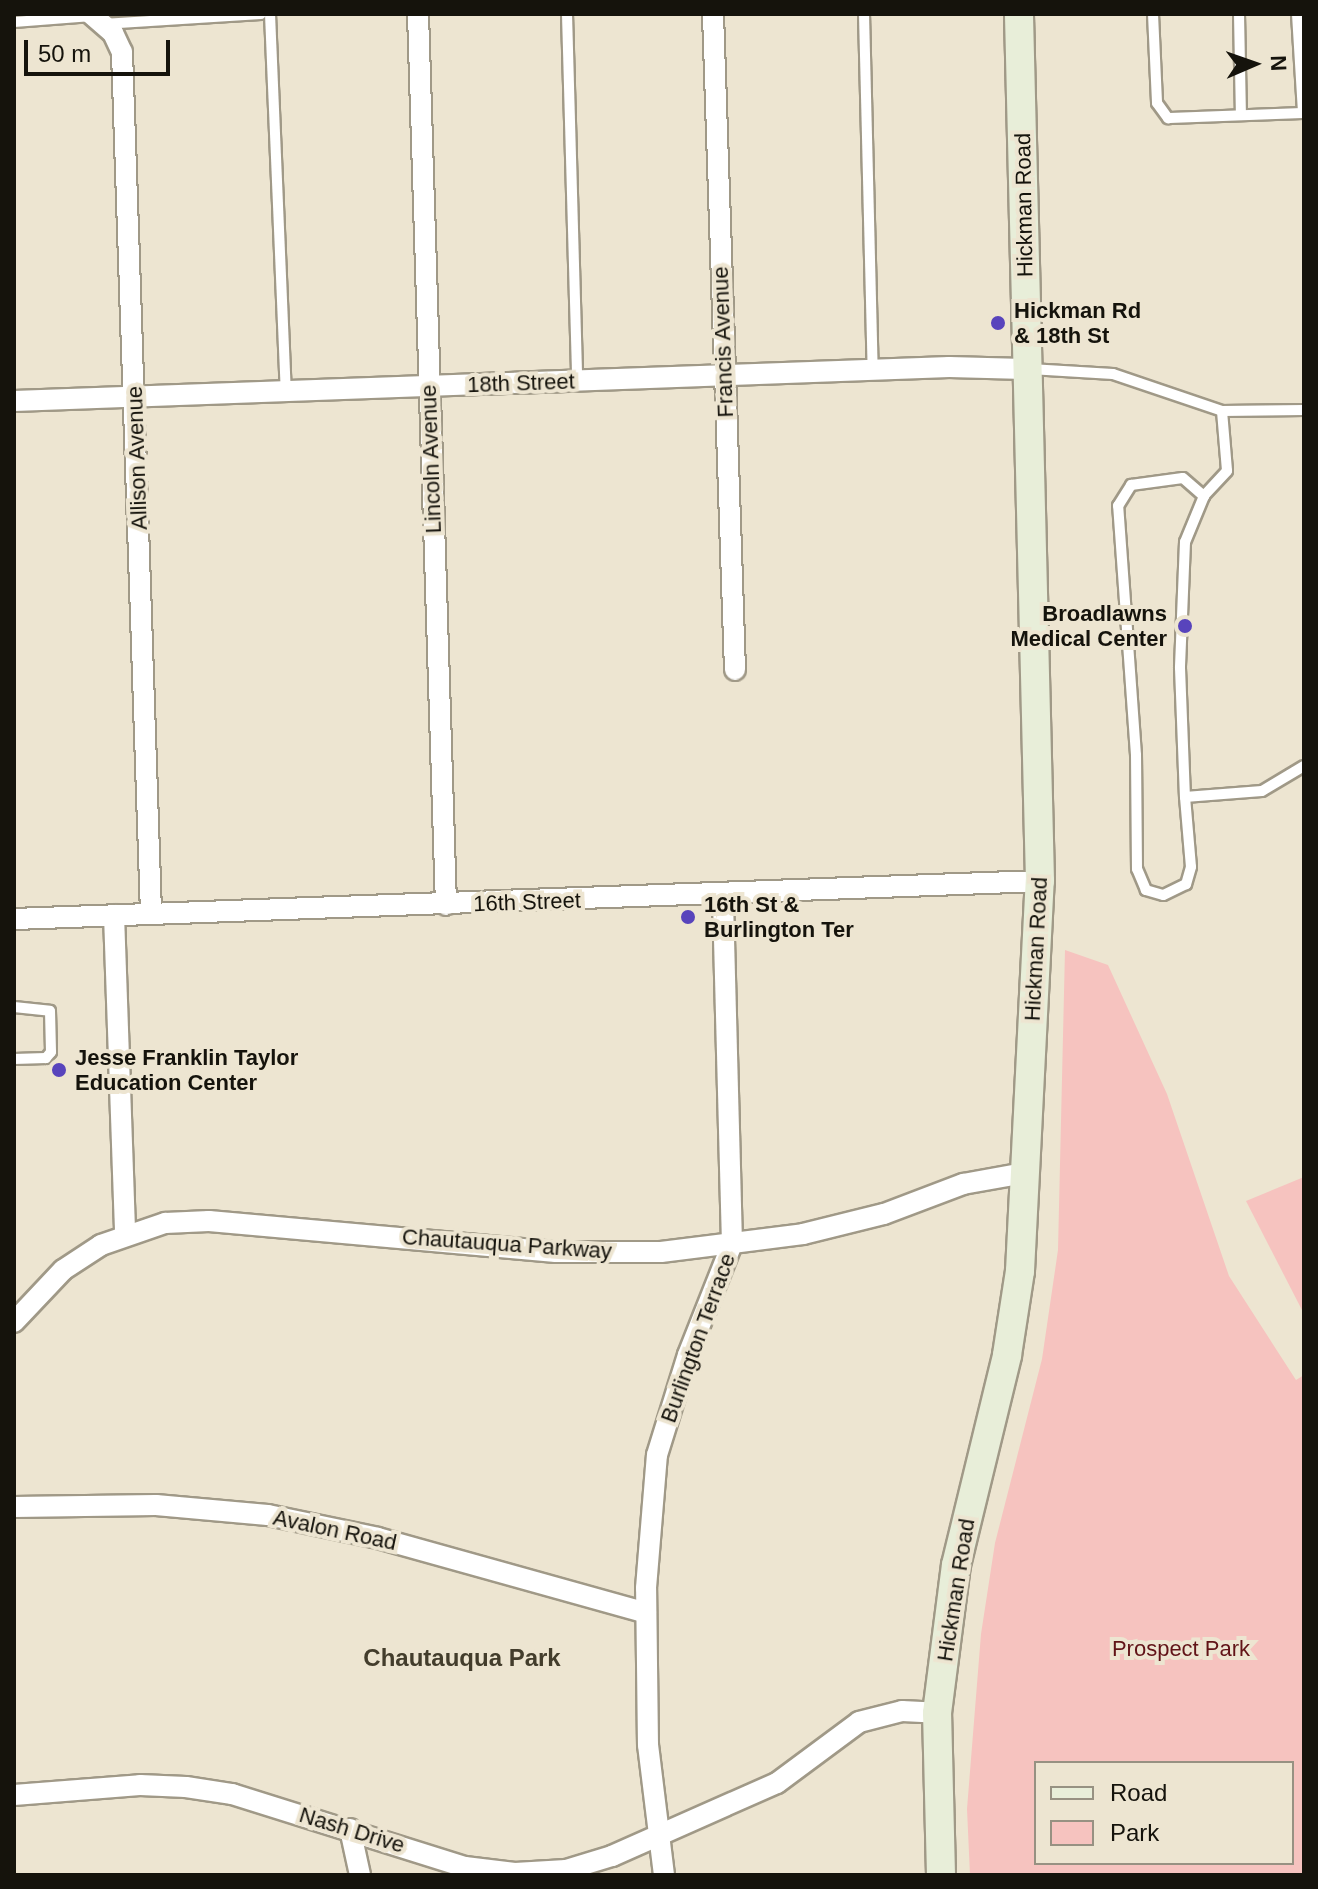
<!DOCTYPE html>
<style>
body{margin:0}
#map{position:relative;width:1318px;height:1889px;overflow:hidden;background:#ede5d1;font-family:Helvetica,sans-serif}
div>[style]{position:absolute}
.green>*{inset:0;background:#f6c3bf}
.roads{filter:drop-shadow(2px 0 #a09987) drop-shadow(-2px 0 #a09987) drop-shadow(0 2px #a09987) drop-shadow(0 -2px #a09987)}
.service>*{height:10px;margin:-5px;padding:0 5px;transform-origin:5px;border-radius:5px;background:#fff}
.minor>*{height:20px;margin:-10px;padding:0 10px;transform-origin:10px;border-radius:10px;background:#fff}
.secondary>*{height:28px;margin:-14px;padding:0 14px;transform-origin:14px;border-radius:14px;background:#e8eed9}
.dots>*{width:22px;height:22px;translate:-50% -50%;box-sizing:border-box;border:4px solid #ede5d1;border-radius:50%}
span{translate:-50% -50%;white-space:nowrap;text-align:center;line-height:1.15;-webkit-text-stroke:8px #ede5d1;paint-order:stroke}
.street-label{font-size:22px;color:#15130c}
.poi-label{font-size:22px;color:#15130c;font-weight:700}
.left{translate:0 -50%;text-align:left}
.right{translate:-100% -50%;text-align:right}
.park-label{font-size:22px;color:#611317}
.neighbourhood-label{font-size:24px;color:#433d2c;font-weight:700}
.frame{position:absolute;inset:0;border:16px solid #15130c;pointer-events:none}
.legend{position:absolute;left:1034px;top:1761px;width:260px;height:104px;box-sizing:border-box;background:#ede5d1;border:2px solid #979182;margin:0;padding:10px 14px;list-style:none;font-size:24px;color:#15130c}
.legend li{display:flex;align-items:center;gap:16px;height:40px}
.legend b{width:40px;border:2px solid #979182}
.north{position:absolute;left:1214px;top:24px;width:80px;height:80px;-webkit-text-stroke:6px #ede5d1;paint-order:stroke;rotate:88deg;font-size:22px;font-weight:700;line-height:32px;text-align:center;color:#15130c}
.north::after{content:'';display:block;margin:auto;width:28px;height:36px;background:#15130c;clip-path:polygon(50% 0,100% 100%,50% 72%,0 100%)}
.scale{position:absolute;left:24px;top:40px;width:146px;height:36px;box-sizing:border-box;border:4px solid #15130c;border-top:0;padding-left:10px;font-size:24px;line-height:28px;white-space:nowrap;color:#15130c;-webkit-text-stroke:6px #ede5d1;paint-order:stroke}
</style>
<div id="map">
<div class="green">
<div style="clip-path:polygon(evenodd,1065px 950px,1108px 965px,1167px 1094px,1229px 1276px,1296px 1380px,1304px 1375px,1304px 1875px,970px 1875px,967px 1809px,981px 1634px,995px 1543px,1042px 1359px,1058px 1250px,1065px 950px,1036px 1763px,1292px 1763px,1292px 1863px,1036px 1863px,1036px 1763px)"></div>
<div style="clip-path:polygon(1304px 1177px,1304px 1314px,1246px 1201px)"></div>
</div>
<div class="roads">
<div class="service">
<div style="left:270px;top:14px;width:378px;rotate:87.6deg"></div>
<div style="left:567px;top:14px;width:367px;rotate:88.4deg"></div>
<div style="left:864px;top:14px;width:356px;rotate:88.6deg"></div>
<div style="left:1153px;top:14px;width:89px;rotate:87.4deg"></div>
<div style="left:1157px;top:103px;width:19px;rotate:54deg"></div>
<div style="left:1168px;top:118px;width:136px;rotate:-2.1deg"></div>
<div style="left:1239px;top:14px;width:100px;rotate:88.9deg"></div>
<div style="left:1297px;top:14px;width:99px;rotate:86.5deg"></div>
<div style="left:14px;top:22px;width:78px;rotate:-4.4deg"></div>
<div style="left:103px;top:24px;width:158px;rotate:-3.6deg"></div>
<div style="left:1030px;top:369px;width:83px;rotate:3.4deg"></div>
<div style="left:1113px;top:374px;width:115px;rotate:18.7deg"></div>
<div style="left:1222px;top:411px;width:82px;rotate:-0.7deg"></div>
<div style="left:1222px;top:411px;width:60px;rotate:85.2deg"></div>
<div style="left:1227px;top:471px;width:34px;rotate:133deg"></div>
<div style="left:1204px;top:496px;width:50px;rotate:112.4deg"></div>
<div style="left:1185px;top:542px;width:126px;rotate:92.3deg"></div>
<div style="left:1180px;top:668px;width:129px;rotate:87.8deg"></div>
<div style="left:1185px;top:797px;width:77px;rotate:-4.5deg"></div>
<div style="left:1262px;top:791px;width:49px;rotate:-30.8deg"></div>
<div style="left:1185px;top:797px;width:70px;rotate:85.1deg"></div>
<div style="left:1191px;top:867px;width:18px;rotate:106deg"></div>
<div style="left:1186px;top:884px;width:25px;rotate:154deg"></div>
<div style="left:1163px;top:895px;width:18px;rotate:-164deg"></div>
<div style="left:1146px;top:890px;width:23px;rotate:-113deg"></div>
<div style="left:1137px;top:869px;width:114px;rotate:-90.5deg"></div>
<div style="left:1136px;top:755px;width:250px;rotate:-94.1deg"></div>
<div style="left:1118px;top:506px;width:25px;rotate:-58deg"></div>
<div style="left:1131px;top:485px;width:52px;rotate:-7.7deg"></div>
<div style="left:1183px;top:478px;width:28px;rotate:41deg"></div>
<div style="left:14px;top:1007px;width:36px;rotate:6deg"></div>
<div style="left:50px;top:1011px;width:41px;rotate:88.6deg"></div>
<div style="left:51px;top:1052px;width:8px;rotate:130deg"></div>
<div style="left:46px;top:1058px;width:32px;rotate:178deg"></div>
</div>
<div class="minor">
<div style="left:91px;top:14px;width:29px;rotate:41deg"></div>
<div style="left:113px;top:33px;width:21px;rotate:65deg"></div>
<div style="left:122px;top:52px;width:862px;rotate:88.07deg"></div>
<div style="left:418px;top:14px;width:891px;rotate:88.2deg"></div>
<div style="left:713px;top:14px;width:656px;rotate:88.08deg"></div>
<div style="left:14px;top:401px;width:936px;rotate:-2.08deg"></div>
<div style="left:949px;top:367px;width:79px;rotate:1.5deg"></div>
<div style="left:114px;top:915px;width:319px;rotate:88deg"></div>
<div style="left:14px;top:919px;width:1027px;rotate:-2.12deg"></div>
<div style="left:14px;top:1322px;width:71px;rotate:-46.7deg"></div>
<div style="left:63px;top:1270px;width:45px;rotate:-33.3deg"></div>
<div style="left:101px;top:1245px;width:68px;rotate:-19deg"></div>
<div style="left:165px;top:1223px;width:44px;rotate:-2.6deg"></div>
<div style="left:209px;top:1221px;width:348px;rotate:5.1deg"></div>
<div style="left:556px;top:1252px;width:105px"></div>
<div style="left:661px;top:1252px;width:143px;rotate:-7.2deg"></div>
<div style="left:803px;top:1234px;width:83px;rotate:-13.9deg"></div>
<div style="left:884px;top:1214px;width:85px;rotate:-20.8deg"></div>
<div style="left:963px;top:1184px;width:63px;rotate:-10.1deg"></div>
<div style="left:14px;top:1507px;width:142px;rotate:-0.8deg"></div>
<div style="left:156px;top:1505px;width:112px;rotate:5.1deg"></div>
<div style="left:268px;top:1515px;width:112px;rotate:11.8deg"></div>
<div style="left:378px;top:1538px;width:278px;rotate:15.6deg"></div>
<div style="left:14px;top:1795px;width:126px;rotate:-4.5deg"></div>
<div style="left:140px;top:1785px;width:46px;rotate:2.5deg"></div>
<div style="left:186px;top:1787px;width:47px;rotate:8.7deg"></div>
<div style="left:232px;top:1794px;width:244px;rotate:17.4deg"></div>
<div style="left:465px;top:1867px;width:50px;rotate:6.8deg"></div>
<div style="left:515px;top:1873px;width:51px;rotate:-3.4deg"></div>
<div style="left:566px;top:1870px;width:48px;rotate:-16.9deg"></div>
<div style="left:612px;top:1856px;width:180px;rotate:-23.9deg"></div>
<div style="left:777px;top:1783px;width:102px;rotate:-36.6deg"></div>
<div style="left:859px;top:1722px;width:44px;rotate:-14.3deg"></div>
<div style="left:902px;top:1711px;width:35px;rotate:3deg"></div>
<div style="left:350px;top:1829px;width:47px;rotate:77.7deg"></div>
<div style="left:664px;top:1875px;width:131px;rotate:-97deg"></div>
<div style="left:648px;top:1745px;width:157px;rotate:-90.7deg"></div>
<div style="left:646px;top:1588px;width:133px;rotate:-85.3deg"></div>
<div style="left:657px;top:1455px;width:105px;rotate:-72.8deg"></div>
<div style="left:688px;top:1355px;width:119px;rotate:-68.4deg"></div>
<div style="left:732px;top:1244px;width:349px;rotate:-91.5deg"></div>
</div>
<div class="secondary">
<div style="left:941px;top:1875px;width:162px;rotate:-91.4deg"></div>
<div style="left:937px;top:1713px;width:149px;rotate:-82.7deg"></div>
<div style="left:956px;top:1565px;width:216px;rotate:-76.3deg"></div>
<div style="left:1007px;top:1355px;width:85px;rotate:-81.2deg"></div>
<div style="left:1020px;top:1271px;width:391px;rotate:-87.1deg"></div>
<div style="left:1040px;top:881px;width:867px;rotate:-91.39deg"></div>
</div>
</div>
<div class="dots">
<div style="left:998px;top:323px;background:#5844bc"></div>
<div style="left:1185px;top:626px;background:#5844bc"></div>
<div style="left:688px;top:917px;background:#5844bc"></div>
<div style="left:59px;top:1070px;background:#5844bc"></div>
</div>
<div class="street-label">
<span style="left:1024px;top:205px;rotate:-91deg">Hickman Road</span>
<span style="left:723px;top:342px;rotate:-92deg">Francis Avenue</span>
<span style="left:521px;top:383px;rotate:-2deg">18th Street</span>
<span style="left:137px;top:458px;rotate:-92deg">Allison Avenue</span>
<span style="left:431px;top:459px;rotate:-92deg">Lincoln Avenue</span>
<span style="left:527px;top:902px;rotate:-2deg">16th Street</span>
<span style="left:1036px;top:949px;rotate:-87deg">Hickman Road</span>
<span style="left:507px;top:1244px;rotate:4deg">Chautauqua Parkway</span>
<span style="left:698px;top:1338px;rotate:-70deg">Burlington Terrace</span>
<span style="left:335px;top:1530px;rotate:12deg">Avalon Road</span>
<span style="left:956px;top:1590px;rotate:-81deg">Hickman Road</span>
<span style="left:352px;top:1830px;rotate:17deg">Nash Drive</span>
</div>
<div class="poi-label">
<span class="left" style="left:1014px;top:323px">Hickman Rd<br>&amp; 18th St</span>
<span class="right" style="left:1167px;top:626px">Broadlawns<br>Medical Center</span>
<span class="left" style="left:704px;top:917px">16th St &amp;<br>Burlington Ter</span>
<span class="left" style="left:75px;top:1070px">Jesse Franklin Taylor<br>Education Center</span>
</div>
<div class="park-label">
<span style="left:1181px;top:1649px">Prospect Park</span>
</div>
<div class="neighbourhood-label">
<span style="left:462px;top:1658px">Chautauqua Park</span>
</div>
<div class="frame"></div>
<ul class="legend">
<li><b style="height:10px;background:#e8eed9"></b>Road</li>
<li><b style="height:22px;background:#f6c3bf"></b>Park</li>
</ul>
<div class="north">N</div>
<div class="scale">50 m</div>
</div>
